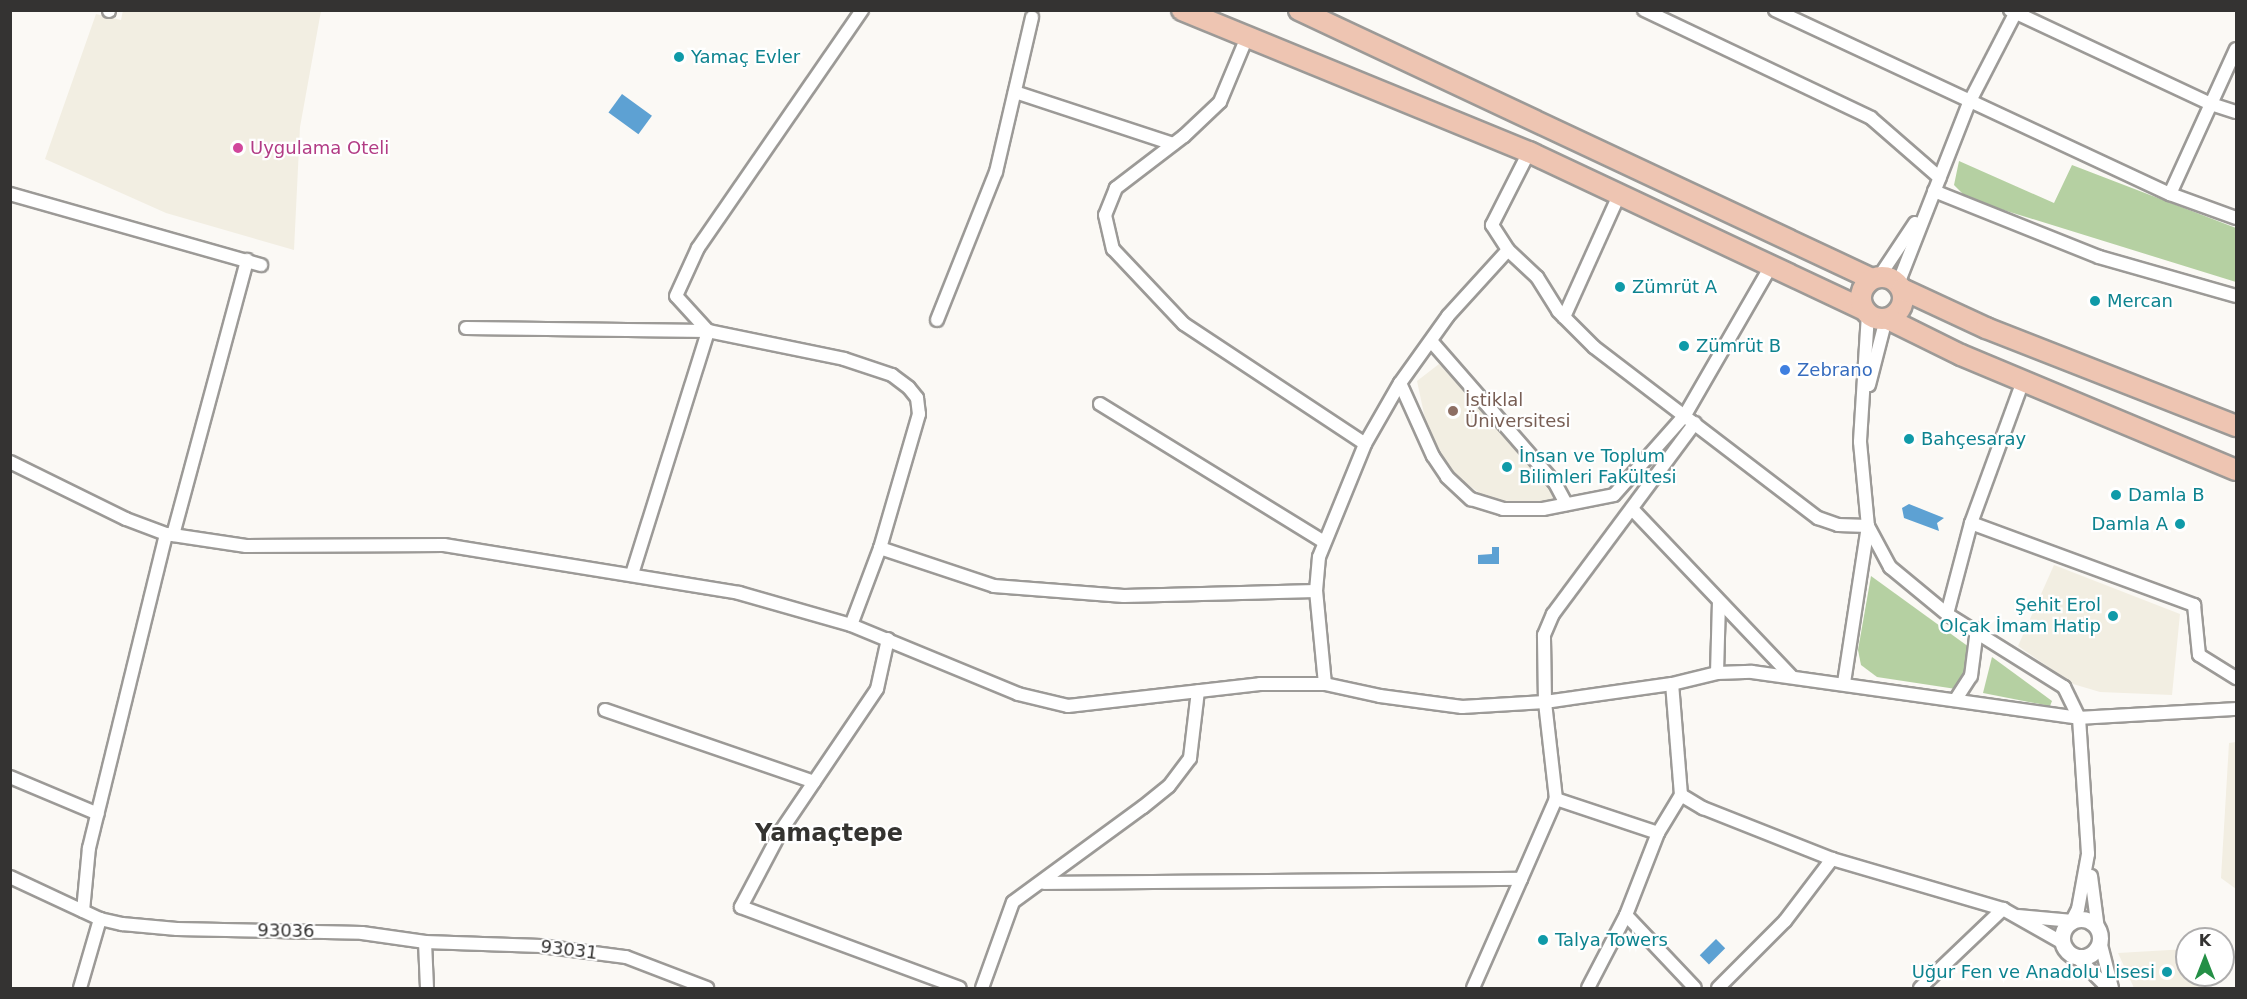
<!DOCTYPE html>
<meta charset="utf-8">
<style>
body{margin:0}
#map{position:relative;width:2247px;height:999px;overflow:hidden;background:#fbf9f5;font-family:"DejaVu Sans",sans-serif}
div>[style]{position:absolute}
.built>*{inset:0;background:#f2eee2}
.green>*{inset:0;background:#b5d0a2}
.water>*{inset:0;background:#5da1d3;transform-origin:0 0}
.roads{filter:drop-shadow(2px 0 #9c9a97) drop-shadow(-2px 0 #9c9a97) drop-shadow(0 2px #9c9a97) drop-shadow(0 -2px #9c9a97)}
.minor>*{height:12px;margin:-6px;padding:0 6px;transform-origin:6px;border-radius:6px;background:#fff}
.tertiary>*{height:15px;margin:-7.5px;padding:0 7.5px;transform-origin:7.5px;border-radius:7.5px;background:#fff}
.tertiary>.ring{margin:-7.5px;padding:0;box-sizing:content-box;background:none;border:15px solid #fff;border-radius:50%}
.primary>*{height:20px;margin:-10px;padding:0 10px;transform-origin:10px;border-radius:10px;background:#eec5b2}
.primary>.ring{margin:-10px;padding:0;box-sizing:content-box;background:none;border:20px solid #eec5b2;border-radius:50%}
.dots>*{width:16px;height:16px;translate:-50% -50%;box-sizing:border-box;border:3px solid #fff;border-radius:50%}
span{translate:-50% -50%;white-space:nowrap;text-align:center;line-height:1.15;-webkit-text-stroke:4.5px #fff;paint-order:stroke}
.culture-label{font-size:18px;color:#0d838f}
.left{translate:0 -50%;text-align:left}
.right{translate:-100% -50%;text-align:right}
.hotel-label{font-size:18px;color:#b23c85}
.shop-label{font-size:18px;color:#366cbe}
.education-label{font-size:18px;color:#785e54}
.street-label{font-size:18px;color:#343332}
.district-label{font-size:24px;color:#343330;font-weight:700}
.frame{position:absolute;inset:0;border:12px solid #343332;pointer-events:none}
.north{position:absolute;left:2175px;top:927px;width:60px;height:60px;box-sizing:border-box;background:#fff;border:2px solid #aeadad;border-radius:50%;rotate:0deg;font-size:16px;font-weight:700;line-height:24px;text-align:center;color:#343332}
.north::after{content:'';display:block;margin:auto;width:21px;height:27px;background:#248f46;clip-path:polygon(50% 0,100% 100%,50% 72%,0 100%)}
</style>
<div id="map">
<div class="built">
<div style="clip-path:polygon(123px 10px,321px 11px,300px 127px,294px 250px,166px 213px,45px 159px,96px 14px,121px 20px)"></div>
<div style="clip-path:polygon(1439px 364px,1549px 485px,1555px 500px,1522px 505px,1493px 503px,1455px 475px,1430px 442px,1417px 381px)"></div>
<div style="clip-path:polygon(2054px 565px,2180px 614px,2172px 695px,2100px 692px,2073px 684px,2018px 646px)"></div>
<div style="clip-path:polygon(2236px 742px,2236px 889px,2221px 878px,2229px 743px)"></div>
<div style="clip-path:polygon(2187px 949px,2187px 975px,2205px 975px,2202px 988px,2134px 988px,2118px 953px)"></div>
</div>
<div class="green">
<div style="clip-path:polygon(1959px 161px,2054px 203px,2072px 165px,2236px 228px,2236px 282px,1968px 199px,1954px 185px)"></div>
<div style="clip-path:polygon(1871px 576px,1969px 647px,1970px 661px,1962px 684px,1956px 689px,1877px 677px,1861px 665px,1858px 650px)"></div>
<div style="clip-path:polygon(1992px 657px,2052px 701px,2050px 706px,1983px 693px)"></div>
</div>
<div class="water">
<div style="left:622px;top:94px;width:37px;height:23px;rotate:36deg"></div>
<div style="clip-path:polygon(1909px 504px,1944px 518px,1937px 523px,1939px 531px,1904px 518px,1902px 508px)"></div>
<div style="clip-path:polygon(1492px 547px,1499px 547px,1499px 564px,1478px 564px,1478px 555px,1492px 554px)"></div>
<div style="left:1716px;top:939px;width:13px;height:23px;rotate:45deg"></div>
</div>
<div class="roads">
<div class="minor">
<div style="left:1644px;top:10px;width:251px;rotate:25.4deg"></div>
<div style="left:1871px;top:118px;width:91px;rotate:41deg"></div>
<div style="left:1775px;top:10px;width:436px;rotate:25deg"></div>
<div style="left:2010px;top:10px;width:222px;rotate:25.1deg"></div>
<div style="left:2211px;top:104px;width:26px;rotate:18deg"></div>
<div style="left:109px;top:11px;width:1px;rotate:-90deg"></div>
<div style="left:1247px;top:37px;width:70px;rotate:112.6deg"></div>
<div style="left:1220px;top:102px;width:50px;rotate:136.6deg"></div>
<div style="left:1184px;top:136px;width:86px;rotate:142.6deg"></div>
<div style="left:1116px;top:188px;width:29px;rotate:112deg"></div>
<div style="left:1105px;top:215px;width:35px;rotate:77deg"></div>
<div style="left:1113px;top:249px;width:103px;rotate:46.6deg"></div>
<div style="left:1184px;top:324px;width:217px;rotate:33.5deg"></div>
<div style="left:1365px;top:444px;width:70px;rotate:-60.2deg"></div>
<div style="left:2236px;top:49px;width:159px;rotate:114.5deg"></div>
<div style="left:2170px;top:194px;width:70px;rotate:20deg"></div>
<div style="left:1015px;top:92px;width:166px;rotate:18.2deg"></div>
<div style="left:1529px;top:152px;width:82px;rotate:116.9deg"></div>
<div style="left:1492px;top:225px;width:30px;rotate:57deg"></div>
<div style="left:1508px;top:250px;width:89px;rotate:132.3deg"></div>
<div style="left:1448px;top:316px;width:82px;rotate:125.6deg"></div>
<div style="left:1400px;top:383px;width:80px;rotate:65.7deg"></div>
<div style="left:1433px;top:456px;width:25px;rotate:56deg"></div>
<div style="left:1447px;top:477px;width:33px;rotate:43deg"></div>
<div style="left:1471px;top:499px;width:34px;rotate:17deg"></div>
<div style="left:1503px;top:509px;width:40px"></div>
<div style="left:1543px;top:509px;width:72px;rotate:-11.2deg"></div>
<div style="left:1614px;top:495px;width:107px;rotate:-48.4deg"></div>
<div style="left:1685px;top:415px;width:172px;rotate:-60deg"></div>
<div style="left:1934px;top:191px;width:178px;rotate:21.8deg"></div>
<div style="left:2099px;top:257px;width:142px;rotate:15.9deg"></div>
<div style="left:10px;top:194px;width:261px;rotate:15.8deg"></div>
<div style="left:1508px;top:250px;width:40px;rotate:43deg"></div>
<div style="left:1537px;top:277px;width:40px;rotate:58deg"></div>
<div style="left:1558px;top:311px;width:51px;rotate:45deg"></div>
<div style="left:1594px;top:347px;width:282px;rotate:37.4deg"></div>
<div style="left:1818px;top:518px;width:21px;rotate:19deg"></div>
<div style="left:1838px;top:525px;width:30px;rotate:2deg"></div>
<div style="left:1868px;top:526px;width:159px;rotate:98.7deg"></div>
<div style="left:1879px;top:277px;width:65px;rotate:-56.3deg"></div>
<div style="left:1898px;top:284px;width:194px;rotate:-68.6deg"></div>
<div style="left:1969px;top:103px;width:105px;rotate:-62.7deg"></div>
<div style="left:1868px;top:314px;width:128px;rotate:93.6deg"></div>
<div style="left:1860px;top:442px;width:84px;rotate:84.6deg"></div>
<div style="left:1868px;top:526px;width:47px;rotate:61.8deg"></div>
<div style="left:1890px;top:567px;width:74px;rotate:39.5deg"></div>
<div style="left:1947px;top:614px;width:138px;rotate:32deg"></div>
<div style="left:2064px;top:687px;width:34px;rotate:64deg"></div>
<div style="left:2079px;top:718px;width:157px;rotate:-3.3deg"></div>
<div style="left:1564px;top:317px;width:134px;rotate:-65.7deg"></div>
<div style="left:937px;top:320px;width:159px;rotate:-68.3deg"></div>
<div style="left:996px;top:172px;width:159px;rotate:-76.9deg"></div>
<div style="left:466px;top:328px;width:242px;rotate:0.7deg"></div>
<div style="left:708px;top:331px;width:139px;rotate:11.6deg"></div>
<div style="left:844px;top:359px;width:51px;rotate:18.4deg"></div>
<div style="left:892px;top:375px;width:21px;rotate:37deg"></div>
<div style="left:909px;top:388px;width:13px;rotate:51deg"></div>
<div style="left:917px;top:398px;width:16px;rotate:83deg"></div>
<div style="left:919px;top:414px;width:140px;rotate:106.2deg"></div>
<div style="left:880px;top:548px;width:82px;rotate:110.6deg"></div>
<div style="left:708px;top:331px;width:47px;rotate:-132.4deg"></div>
<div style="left:676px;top:296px;width:53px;rotate:-65.4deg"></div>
<div style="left:698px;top:248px;width:289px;rotate:-55.4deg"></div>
<div style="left:1431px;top:341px;width:189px;rotate:48.9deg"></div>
<div style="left:1555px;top:483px;width:24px;rotate:62deg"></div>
<div style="left:2023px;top:381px;width:151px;rotate:110.1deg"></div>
<div style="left:1971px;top:523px;width:238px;rotate:20.2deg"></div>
<div style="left:2194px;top:605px;width:50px;rotate:84.3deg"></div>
<div style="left:2199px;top:655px;width:44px;rotate:31.9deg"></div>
<div style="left:1869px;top:385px;width:68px;rotate:-75.6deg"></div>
<div style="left:1100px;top:404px;width:262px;rotate:31.6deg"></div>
<div style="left:10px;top:462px;width:129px;rotate:26.2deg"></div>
<div style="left:126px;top:519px;width:43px;rotate:20.6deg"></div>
<div style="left:166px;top:534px;width:81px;rotate:8.5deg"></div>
<div style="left:246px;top:546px;width:198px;rotate:-0.3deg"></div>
<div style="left:444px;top:545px;width:299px;rotate:9.2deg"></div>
<div style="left:739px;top:593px;width:116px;rotate:15.9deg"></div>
<div style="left:851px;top:625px;width:181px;rotate:22.4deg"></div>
<div style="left:1018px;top:694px;width:51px;rotate:13.5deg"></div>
<div style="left:1068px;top:706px;width:193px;rotate:-6.5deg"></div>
<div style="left:1260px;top:684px;width:65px"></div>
<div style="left:1325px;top:684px;width:56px;rotate:12.3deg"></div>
<div style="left:1380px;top:696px;width:83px;rotate:7.6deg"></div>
<div style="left:1462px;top:707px;width:83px;rotate:-3.4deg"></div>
<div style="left:1545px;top:702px;width:128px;rotate:-8.1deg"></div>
<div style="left:1672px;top:684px;width:46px;rotate:-13.7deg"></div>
<div style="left:1717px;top:673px;width:35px;rotate:-2deg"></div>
<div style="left:1752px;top:672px;width:330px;rotate:8deg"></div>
<div style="left:2079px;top:718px;width:136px;rotate:86.2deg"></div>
<div style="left:2088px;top:854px;width:56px;rotate:100.3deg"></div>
<div style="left:2078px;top:909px;width:13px;rotate:117deg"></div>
<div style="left:2072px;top:921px;width:54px;rotate:-174.7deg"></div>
<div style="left:1634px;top:511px;width:229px;rotate:46.4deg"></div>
<div style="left:173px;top:535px;width:285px;rotate:-74.9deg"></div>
<div style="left:880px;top:548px;width:120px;rotate:18.4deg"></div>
<div style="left:994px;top:586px;width:130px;rotate:4.4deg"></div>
<div style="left:1124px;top:596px;width:192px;rotate:-1.5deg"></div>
<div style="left:632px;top:574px;width:255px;rotate:-72.6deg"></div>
<div style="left:1947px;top:614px;width:94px;rotate:-75.2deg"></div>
<div style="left:888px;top:639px;width:51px;rotate:102.4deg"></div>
<div style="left:877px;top:689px;width:171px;rotate:124.1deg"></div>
<div style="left:781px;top:831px;width:86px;rotate:117.8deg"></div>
<div style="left:741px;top:907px;width:233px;rotate:20.3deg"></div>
<div style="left:1717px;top:673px;width:71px;rotate:-88.4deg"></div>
<div style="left:1325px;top:684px;width:93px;rotate:-95.5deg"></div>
<div style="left:1316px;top:591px;width:34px;rotate:-85deg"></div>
<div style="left:1319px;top:557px;width:122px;rotate:-67.8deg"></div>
<div style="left:1956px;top:699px;width:27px;rotate:-57deg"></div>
<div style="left:1971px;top:676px;width:47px;rotate:-82.7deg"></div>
<div style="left:605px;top:710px;width:221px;rotate:19deg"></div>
<div style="left:10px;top:777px;width:95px;rotate:22.8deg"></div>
<div style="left:1681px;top:795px;width:26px;rotate:31deg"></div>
<div style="left:1703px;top:808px;width:139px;rotate:21.6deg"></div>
<div style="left:1832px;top:859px;width:178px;rotate:16.3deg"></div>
<div style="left:2003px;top:909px;width:69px;rotate:29.5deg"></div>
<div style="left:1658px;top:833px;width:108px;rotate:-161.6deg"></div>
<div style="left:1556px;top:799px;width:98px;rotate:-96.5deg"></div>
<div style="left:1545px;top:702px;width:67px;rotate:-90.9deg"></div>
<div style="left:1544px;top:635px;width:23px;rotate:-67deg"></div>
<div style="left:1553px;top:614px;width:238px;rotate:-53.4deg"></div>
<div style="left:2091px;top:876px;width:53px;rotate:82.5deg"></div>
<div style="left:10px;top:877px;width:99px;rotate:25deg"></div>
<div style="left:100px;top:919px;width:23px;rotate:13deg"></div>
<div style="left:122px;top:924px;width:55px;rotate:5.2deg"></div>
<div style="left:177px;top:929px;width:185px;rotate:1.2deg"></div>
<div style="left:362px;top:933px;width:64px;rotate:8.1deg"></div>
<div style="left:425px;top:942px;width:46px;rotate:87.5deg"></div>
<div style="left:1044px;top:883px;width:477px;rotate:-0.5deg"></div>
<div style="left:1521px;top:879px;width:87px;rotate:-66.4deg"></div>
<div style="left:83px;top:911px;width:63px;rotate:-84.6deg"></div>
<div style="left:89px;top:848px;width:323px;rotate:-76.2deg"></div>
<div style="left:1626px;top:915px;width:100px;rotate:46.6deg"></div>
<div style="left:2100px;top:941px;width:49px;rotate:75.7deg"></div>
<div style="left:425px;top:942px;width:116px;rotate:2deg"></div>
<div style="left:541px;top:946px;width:86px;rotate:7.4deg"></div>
<div style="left:626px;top:957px;width:87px;rotate:20.9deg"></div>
<div style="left:2076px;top:956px;width:45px;rotate:45deg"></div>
<div style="left:80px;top:988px;width:72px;rotate:-73.8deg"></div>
<div style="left:982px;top:988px;width:91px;rotate:-70.2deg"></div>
<div style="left:1013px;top:902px;width:161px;rotate:-36.2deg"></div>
<div style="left:1143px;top:807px;width:33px;rotate:-39deg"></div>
<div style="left:1169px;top:786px;width:35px;rotate:-53deg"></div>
<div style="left:1190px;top:758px;width:67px;rotate:-83.2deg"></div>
<div style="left:1473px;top:988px;width:119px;rotate:-66.2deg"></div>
<div style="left:1588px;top:988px;width:82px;rotate:-62.5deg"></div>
<div style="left:1626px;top:915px;width:88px;rotate:-68.7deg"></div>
<div style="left:1658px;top:833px;width:44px;rotate:-58.8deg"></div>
<div style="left:1681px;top:795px;width:111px;rotate:-94.6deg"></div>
<div style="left:1718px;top:988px;width:95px;rotate:-45deg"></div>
<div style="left:1785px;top:921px;width:78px;rotate:-52.8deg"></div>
<div style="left:1920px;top:988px;width:115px;rotate:-43.6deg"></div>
</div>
<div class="tertiary">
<div class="ring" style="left:2062px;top:919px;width:23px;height:23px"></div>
</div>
<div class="primary">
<div style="left:1182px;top:10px;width:375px;rotate:22.3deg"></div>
<div style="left:1529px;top:152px;width:369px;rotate:25.2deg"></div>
<div style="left:1299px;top:10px;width:633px;rotate:25.15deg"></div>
<div class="ring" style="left:1861px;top:277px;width:22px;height:22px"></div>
<div style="left:1902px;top:289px;width:93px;rotate:24.9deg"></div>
<div style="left:1986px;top:328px;width:269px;rotate:21.4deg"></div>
<div style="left:1888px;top:319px;width:81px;rotate:26.3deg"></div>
<div style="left:1961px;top:355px;width:298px;rotate:22.7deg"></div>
</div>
</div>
<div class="dots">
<div style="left:679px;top:57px;background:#0f9aa8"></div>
<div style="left:238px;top:148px;background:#d1479c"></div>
<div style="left:1620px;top:287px;background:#0f9aa8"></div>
<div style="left:2095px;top:301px;background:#0f9aa8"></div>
<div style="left:1684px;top:346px;background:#0f9aa8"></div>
<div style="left:1785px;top:370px;background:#3f7fe0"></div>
<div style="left:1453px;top:411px;background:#8d6e63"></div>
<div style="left:1909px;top:439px;background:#0f9aa8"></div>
<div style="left:1507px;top:467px;background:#0f9aa8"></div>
<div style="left:2116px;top:495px;background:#0f9aa8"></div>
<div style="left:2180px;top:524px;background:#0f9aa8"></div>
<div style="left:2113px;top:616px;background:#0f9aa8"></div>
<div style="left:1543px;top:940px;background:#0f9aa8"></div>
<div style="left:2167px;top:972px;background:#0f9aa8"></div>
</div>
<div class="culture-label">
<span class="left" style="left:691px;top:57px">Yamaç Evler</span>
<span class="left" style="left:1632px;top:287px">Zümrüt A</span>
<span class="left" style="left:2107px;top:301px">Mercan</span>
<span class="left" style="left:1696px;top:346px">Zümrüt B</span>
<span class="left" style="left:1921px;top:439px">Bahçesaray</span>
<span class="left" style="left:1519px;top:467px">İnsan ve Toplum<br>Bilimleri Fakültesi</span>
<span class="left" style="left:2128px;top:495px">Damla B</span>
<span class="right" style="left:2168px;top:524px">Damla A</span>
<span class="right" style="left:2101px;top:616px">Şehit Erol<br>Olçak İmam Hatip</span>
<span class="left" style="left:1555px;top:940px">Talya Towers</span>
<span class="right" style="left:2155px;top:972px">Uğur Fen ve Anadolu Lisesi</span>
</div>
<div class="hotel-label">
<span class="left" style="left:250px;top:148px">Uygulama Oteli</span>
</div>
<div class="shop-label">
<span class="left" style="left:1797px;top:370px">Zebrano</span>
</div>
<div class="education-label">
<span class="left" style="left:1465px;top:411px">İstiklal<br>Üniversitesi</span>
</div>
<div class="street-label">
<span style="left:286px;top:931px;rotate:1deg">93036</span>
<span style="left:569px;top:950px;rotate:7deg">93031</span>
</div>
<div class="district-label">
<span style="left:829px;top:834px">Yamaçtepe</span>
</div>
<div class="frame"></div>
<div class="north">K</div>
</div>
